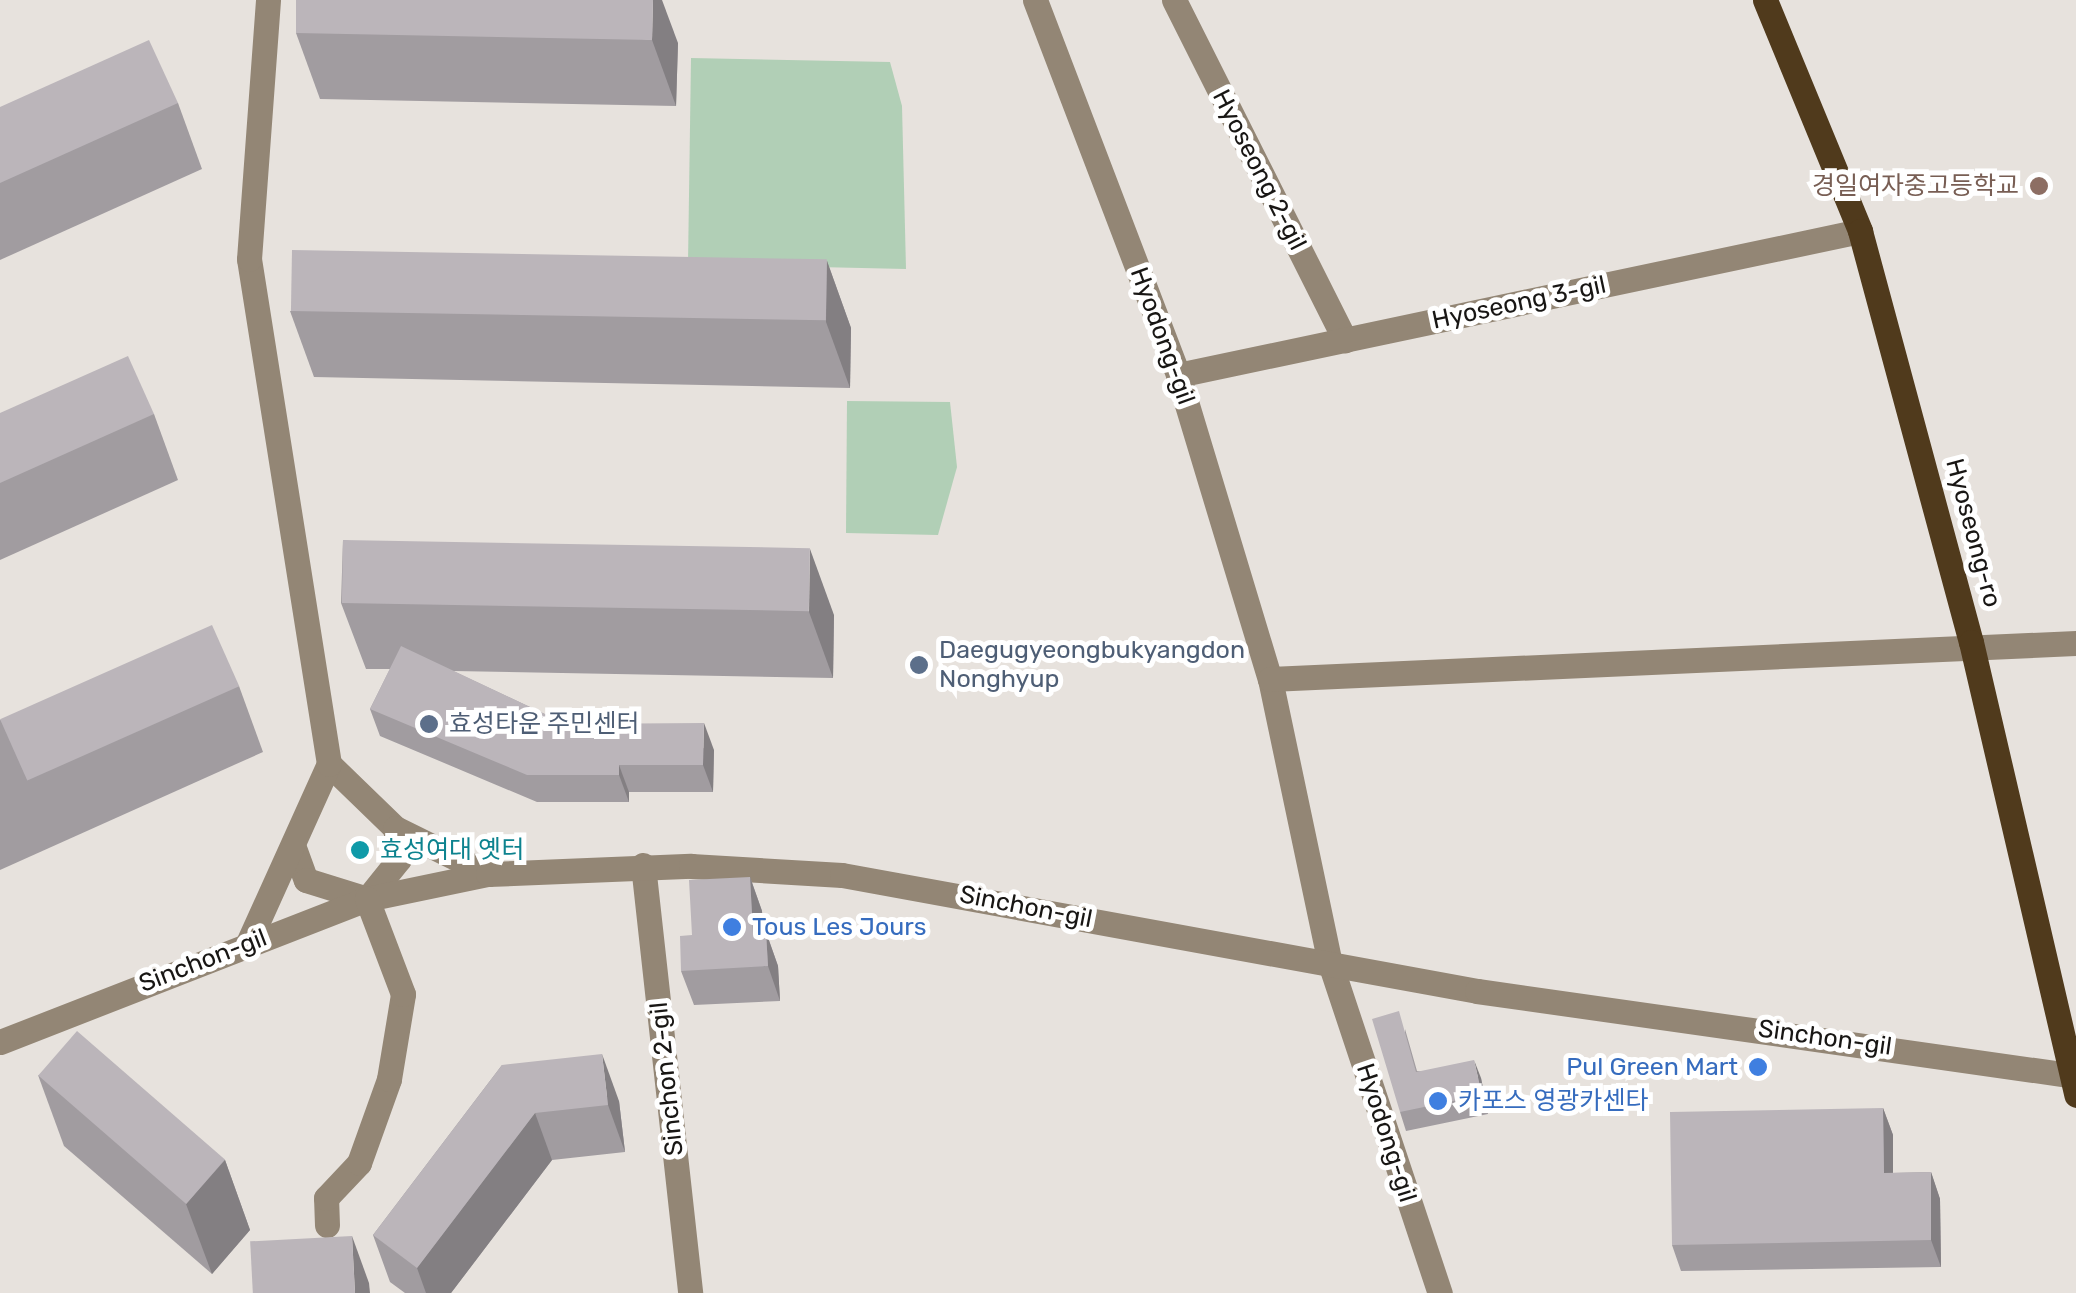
<!DOCTYPE html>
<meta charset="utf-8">
<style>
body{margin:0}
#map{position:relative;width:2076px;height:1293px;overflow:hidden;background:#e7e2dd;font-family:Rubik,"Noto Sans KR",sans-serif}
div>[style]{position:absolute}
.green>*{inset:0;background:#b1cfb6}
.minor>*{height:25px;margin:-12.5px;padding:0 12.5px;transform-origin:12.5px;border-radius:12.5px;background:#938675}
.major>*{height:25px;margin:-12.5px;padding:0 12.5px;transform-origin:12.5px;border-radius:12.5px;background:#503a1c}
.wall>*{inset:0;background:#a19ca0}
.shaded-wall>*{inset:0;background:#837f82}
.building>*{inset:0;background:#bbb5ba;transform-origin:0 0}
.dots>*{width:28px;height:28px;translate:-50% -50%;box-sizing:border-box;border:5px solid #fff;border-radius:50%}
span{translate:-50% -50%;white-space:nowrap;text-align:center;line-height:1.15;-webkit-text-stroke:10px #fff;paint-order:stroke}
.street-label{font-size:25px;color:#181614}
.education-label{font-size:25px;color:#785e54}
.right{translate:-100% -50%;text-align:right}
.service-label{font-size:25px;color:#4e5e75}
.left{translate:0 -50%;text-align:left}
.culture-label{font-size:25px;color:#0d838f}
.shop-label{font-size:25px;color:#366cbe}
</style>
<div id="map">
<div class="green">
<div style="clip-path:polygon(691px 58px,890px 62px,902px 106px,906px 269px,688px 264px)"></div>
<div style="clip-path:polygon(847px 401px,950px 402px,957px 467px,938px 535px,846px 533px)"></div>
</div>
<div class="minor">
<div style="left:1035px;top:0;width:401px;rotate:69.1deg"></div>
<div style="left:1178px;top:375px;width:318px;rotate:73.2deg"></div>
<div style="left:1270px;top:679px;width:290px;rotate:78.1deg"></div>
<div style="left:1330px;top:963px;width:348px;rotate:71.6deg"></div>
<div style="left:1174px;top:0;width:381px;rotate:63.3deg"></div>
<div style="left:1178px;top:375px;width:697px;rotate:-11.92deg"></div>
<div style="left:1270px;top:679px;width:807px;rotate:-2.56deg"></div>
<div style="left:329px;top:764px;width:92px;rotate:44.1deg"></div>
<div style="left:395px;top:828px;width:104px;rotate:26.3deg"></div>
<div style="left:293px;top:845px;width:37px;rotate:70deg"></div>
<div style="left:306px;top:880px;width:64px;rotate:17.3deg"></div>
<div style="left:643px;top:865px;width:431px;rotate:83.7deg"></div>
<div style="left:367px;top:899px;width:51px;rotate:-51.3deg"></div>
<div style="left:399px;top:859px;width:31px;rotate:-97deg"></div>
<div style="left:248px;top:943px;width:196px;rotate:-65.7deg"></div>
<div style="left:329px;top:764px;width:511px;rotate:-99deg"></div>
<div style="left:249px;top:259px;width:260px;rotate:-85.8deg"></div>
<div style="left:0;top:1042px;width:394px;rotate:-21.3deg"></div>
<div style="left:367px;top:899px;width:124px;rotate:-11.7deg"></div>
<div style="left:488px;top:874px;width:203px;rotate:-2.3deg"></div>
<div style="left:691px;top:866px;width:151px;rotate:3.4deg"></div>
<div style="left:842px;top:875px;width:646px;rotate:10.35deg"></div>
<div style="left:1477px;top:991px;width:605px;rotate:8.08deg"></div>
<div style="left:327px;top:1225px;width:27px;rotate:-92deg"></div>
<div style="left:326px;top:1198px;width:48px;rotate:-46.7deg"></div>
<div style="left:359px;top:1163px;width:89px;rotate:-70.3deg"></div>
<div style="left:389px;top:1079px;width:86px;rotate:-80.6deg"></div>
<div style="left:403px;top:994px;width:102px;rotate:-110.8deg"></div>
</div>
<div class="major">
<div style="left:1765px;top:0;width:250px;rotate:67.6deg"></div>
<div style="left:1860px;top:231px;width:426px;rotate:74.9deg"></div>
<div style="left:1971px;top:642px;width:465px;rotate:76.9deg"></div>
</div>
<div class="wall">
<div style="clip-path:polygon(296px 0,678px 43px,676px 106px,320px 99px,296px 33px)"></div>
<div style="clip-path:polygon(178px 103px,202px 169px,0 260px,0 107px)"></div>
<div style="clip-path:polygon(827px 261px,851px 328px,850px 388px,314px 377px,290px 311px)"></div>
<div style="clip-path:polygon(0 413px,154px 414px,178px 480px,0 560px)"></div>
<div style="clip-path:polygon(343px 540px,834px 615px,833px 678px,453px 671px,566px 724px,714px 750px,713px 792px,629px 792px,629px 802px,537px 802px,380px 736px,370px 709px,390px 669px,366px 669px,341px 603px)"></div>
<div style="clip-path:polygon(239px 686px,263px 752px,0 870px,0 720px)"></div>
<div style="clip-path:polygon(750px 877px,762px 911px,763px 932px,766px 932px,778px 966px,780px 1001px,694px 1005px,681px 971px)"></div>
<div style="clip-path:polygon(1405px 1029px,1417px 1071px,1481px 1078px,1488px 1114px,1406px 1131px,1400px 1112px)"></div>
<div style="clip-path:polygon(502px 1065px,619px 1101px,625px 1152px,552px 1160px,451px 1293px,405px 1293px,390px 1282px,373px 1235px)"></div>
<div style="clip-path:polygon(38px 1075px,225px 1160px,250px 1230px,212px 1274px,64px 1146px)"></div>
<div style="clip-path:polygon(1883px 1108px,1893px 1135px,1893px 1173px,1931px 1172px,1940px 1199px,1941px 1267px,1681px 1271px,1672px 1245px)"></div>
</div>
<div class="shaded-wall">
<div style="clip-path:polygon(653px 0,662px 0,678px 43px,676px 106px,652px 40px)"></div>
<div style="clip-path:polygon(827px 261px,851px 328px,850px 388px,826px 322px)"></div>
<div style="clip-path:polygon(810px 549px,834px 615px,833px 678px,809px 612px)"></div>
<div style="clip-path:polygon(704px 723px,714px 750px,713px 792px,703px 765px)"></div>
<div style="clip-path:polygon(619px 765px,629px 792px,629px 802px,619px 775px)"></div>
<div style="clip-path:polygon(750px 877px,762px 911px,765px 967px,753px 933px)"></div>
<div style="clip-path:polygon(766px 932px,778px 966px,780px 1001px,768px 966px)"></div>
<div style="clip-path:polygon(602px 1054px,619px 1101px,625px 1152px,608px 1105px)"></div>
<div style="clip-path:polygon(1474px 1060px,1481px 1078px,1488px 1114px,1482px 1095px)"></div>
<div style="clip-path:polygon(1883px 1108px,1893px 1135px,1893px 1199px,1884px 1173px)"></div>
<div style="clip-path:polygon(535px 1113px,552px 1160px,451px 1293px,426px 1293px,417px 1268px)"></div>
<div style="clip-path:polygon(225px 1160px,250px 1230px,212px 1274px,186px 1204px)"></div>
<div style="clip-path:polygon(1931px 1172px,1940px 1199px,1941px 1267px,1931px 1240px)"></div>
<div style="clip-path:polygon(352px 1236px,369px 1283px,370px 1293px,355px 1293px)"></div>
</div>
<div class="building">
<div style="clip-path:polygon(296px 0,653px 0,652px 40px,296px 33px)"></div>
<div style="clip-path:polygon(149px 40px,178px 103px,0 183px,0 107px)"></div>
<div style="left:292px;top:250px;width:535px;height:61px;rotate:1deg"></div>
<div style="clip-path:polygon(128px 356px,154px 414px,0 483px,0 413px)"></div>
<div style="left:343px;top:540px;width:467px;height:63px;rotate:1deg"></div>
<div style="left:212px;top:625px;width:67px;height:232px;rotate:66deg"></div>
<div style="clip-path:polygon(401px 646px,566px 724px,704px 723px,703px 765px,619px 765px,619px 775px,527px 775px,370px 709px)"></div>
<div style="clip-path:polygon(750px 877px,753px 933px,766px 932px,768px 966px,681px 971px,680px 936px,692px 935px,689px 880px)"></div>
<div style="clip-path:polygon(1399px 1011px,1416px 1072px,1474px 1060px,1482px 1095px,1400px 1112px,1372px 1019px)"></div>
<div style="left:77px;top:1031px;width:196px;height:59px;rotate:41deg"></div>
<div style="clip-path:polygon(602px 1054px,608px 1105px,535px 1113px,417px 1268px,373px 1235px,502px 1065px)"></div>
<div style="clip-path:polygon(1883px 1108px,1884px 1173px,1931px 1172px,1931px 1240px,1672px 1245px,1670px 1112px)"></div>
<div style="left:352px;top:1236px;width:57px;height:102px;rotate:87deg"></div>
</div>
<div class="dots">
<div style="left:2039px;top:186px;background:#8d6e63"></div>
<div style="left:919px;top:665px;background:#5c6f8a"></div>
<div style="left:429px;top:724px;background:#5c6f8a"></div>
<div style="left:360px;top:850px;background:#0f9aa8"></div>
<div style="left:732px;top:927px;background:#3f7fe0"></div>
<div style="left:1758px;top:1067px;background:#3f7fe0"></div>
<div style="left:1438px;top:1101px;background:#3f7fe0"></div>
</div>
<div class="street-label">
<span style="left:1259px;top:170px;rotate:63deg">Hyoseong 2-gil</span>
<span style="left:1519px;top:303px;rotate:-12deg">Hyoseong 3-gil</span>
<span style="left:1162px;top:336px;rotate:70deg">Hyodong-gil</span>
<span style="left:1973px;top:533px;rotate:75deg">Hyoseong-ro</span>
<span style="left:1026px;top:907px;rotate:11deg">Sinchon-gil</span>
<span style="left:203px;top:961px;rotate:-21deg">Sinchon-gil</span>
<span style="left:1825px;top:1038px;rotate:8deg">Sinchon-gil</span>
<span style="left:667px;top:1079px;rotate:-96deg">Sinchon 2-gil</span>
<span style="left:1386px;top:1133px;rotate:72deg">Hyodong-gil</span>
</div>
<div class="education-label">
<span class="right" style="left:2019px;top:186px">경일여자중고등학교</span>
</div>
<div class="service-label">
<span class="left" style="left:939px;top:665px">Daegugyeongbukyangdon<br>Nonghyup</span>
<span class="left" style="left:449px;top:724px">효성타운 주민센터</span>
</div>
<div class="culture-label">
<span class="left" style="left:380px;top:850px">효성여대 옛터</span>
</div>
<div class="shop-label">
<span class="left" style="left:752px;top:927px">Tous Les Jours</span>
<span class="right" style="left:1738px;top:1067px">Pul Green Mart</span>
<span class="left" style="left:1458px;top:1101px">카포스 영광카센타</span>
</div>
</div>
